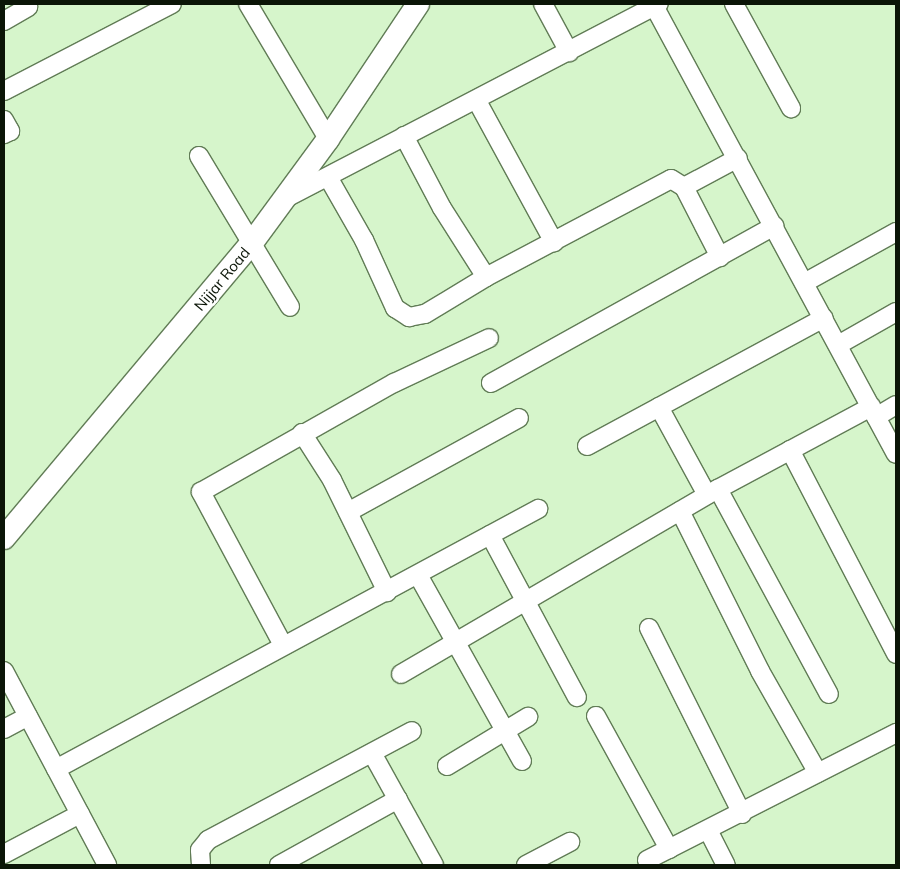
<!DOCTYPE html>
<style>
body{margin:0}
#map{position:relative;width:900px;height:869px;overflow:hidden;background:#d6f5cb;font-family:Mulish,sans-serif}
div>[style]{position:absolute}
.roads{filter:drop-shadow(1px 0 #617c56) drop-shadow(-1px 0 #617c56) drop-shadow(0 1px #617c56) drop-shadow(0 -1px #617c56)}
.minor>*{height:18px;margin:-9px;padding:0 9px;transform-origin:9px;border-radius:9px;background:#fff}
.tertiary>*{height:22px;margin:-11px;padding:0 11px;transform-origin:11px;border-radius:11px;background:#fff}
span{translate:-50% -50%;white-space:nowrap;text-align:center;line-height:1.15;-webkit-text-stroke:5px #fff;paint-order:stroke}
.street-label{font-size:15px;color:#0b1507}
.frame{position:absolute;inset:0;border:5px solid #0b1507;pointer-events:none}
</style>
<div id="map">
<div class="roads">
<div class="minor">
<div style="left:248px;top:4px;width:157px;rotate:59.3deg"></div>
<div style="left:543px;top:4px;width:55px;rotate:61.6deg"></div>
<div style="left:653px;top:4px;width:511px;rotate:61.63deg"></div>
<div style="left:734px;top:4px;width:119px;rotate:61.3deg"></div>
<div style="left:4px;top:21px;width:28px;rotate:-30deg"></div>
<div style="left:4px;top:91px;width:189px;rotate:-27.4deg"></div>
<div style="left:477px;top:101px;width:161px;rotate:61.4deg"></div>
<div style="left:4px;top:120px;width:13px;rotate:61deg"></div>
<div style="left:10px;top:131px;width:7px;rotate:153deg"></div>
<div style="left:404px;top:136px;width:81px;rotate:62.2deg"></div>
<div style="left:442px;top:208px;width:82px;rotate:57.5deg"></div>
<div style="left:199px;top:156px;width:176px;rotate:58.9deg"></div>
<div style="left:328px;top:177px;width:73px;rotate:60.3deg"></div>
<div style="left:364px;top:240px;width:75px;rotate:65.5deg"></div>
<div style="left:395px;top:308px;width:17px;rotate:33deg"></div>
<div style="left:409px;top:317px;width:16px;rotate:-11deg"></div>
<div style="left:425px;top:314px;width:71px;rotate:-31.2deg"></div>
<div style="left:486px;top:277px;width:209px;rotate:-27.9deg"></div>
<div style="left:671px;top:179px;width:15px;rotate:32deg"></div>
<div style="left:684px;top:187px;width:79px;rotate:62.8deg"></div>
<div style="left:684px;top:187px;width:61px;rotate:-28.2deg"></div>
<div style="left:286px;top:198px;width:420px;rotate:-27.5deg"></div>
<div style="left:804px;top:283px;width:105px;rotate:-29deg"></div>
<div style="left:838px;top:345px;width:67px;rotate:-29.6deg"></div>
<div style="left:491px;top:383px;width:324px;rotate:-29deg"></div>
<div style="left:659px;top:407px;width:100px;rotate:61.4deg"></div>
<div style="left:876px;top:417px;width:23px;rotate:-31deg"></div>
<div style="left:302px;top:433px;width:56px;rotate:57.4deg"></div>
<div style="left:332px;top:480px;width:125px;rotate:63.8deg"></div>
<div style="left:587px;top:446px;width:269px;rotate:-28.4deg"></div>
<div style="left:790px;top:450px;width:230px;rotate:62.5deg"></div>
<div style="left:718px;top:489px;width:233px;rotate:61.6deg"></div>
<div style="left:680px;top:511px;width:179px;rotate:63.4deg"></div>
<div style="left:760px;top:671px;width:117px;rotate:60.4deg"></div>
<div style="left:348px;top:512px;width:195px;rotate:-28.8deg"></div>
<div style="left:490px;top:535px;width:184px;rotate:61.8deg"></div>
<div style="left:418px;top:575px;width:213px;rotate:60.8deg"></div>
<div style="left:649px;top:628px;width:208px;rotate:63.4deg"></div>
<div style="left:283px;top:645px;width:174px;rotate:-118.2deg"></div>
<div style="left:201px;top:492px;width:222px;rotate:-29.5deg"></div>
<div style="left:394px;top:383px;width:105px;rotate:-25.3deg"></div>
<div style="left:4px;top:671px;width:220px;rotate:62deg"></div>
<div style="left:401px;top:674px;width:367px;rotate:-30.3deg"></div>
<div style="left:718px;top:489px;width:174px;rotate:-28.2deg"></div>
<div style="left:596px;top:716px;width:152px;rotate:61.2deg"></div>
<div style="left:4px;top:729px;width:27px;rotate:-28deg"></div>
<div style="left:372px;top:753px;width:128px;rotate:61deg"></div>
<div style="left:447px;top:766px;width:95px;rotate:-31.2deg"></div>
<div style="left:56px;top:769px;width:548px;rotate:-28.34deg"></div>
<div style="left:708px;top:830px;width:39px;rotate:63deg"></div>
<div style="left:4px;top:854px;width:86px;rotate:-27.8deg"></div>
<div style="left:647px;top:860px;width:280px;rotate:-27deg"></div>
<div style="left:201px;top:865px;width:15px;rotate:-94deg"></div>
<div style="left:200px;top:850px;width:13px;rotate:-51deg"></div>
<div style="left:208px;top:840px;width:231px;rotate:-28.1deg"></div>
<div style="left:279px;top:865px;width:136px;rotate:-29deg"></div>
<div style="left:526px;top:865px;width:50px;rotate:-27.6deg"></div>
</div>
<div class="tertiary">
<div style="left:4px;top:538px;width:384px;rotate:-50deg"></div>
<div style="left:251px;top:244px;width:130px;rotate:-53.7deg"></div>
<div style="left:328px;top:139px;width:162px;rotate:-56.3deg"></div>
</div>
</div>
<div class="street-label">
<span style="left:222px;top:279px;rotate:-50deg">Nijjar Road</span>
</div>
<div class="frame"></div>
</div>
